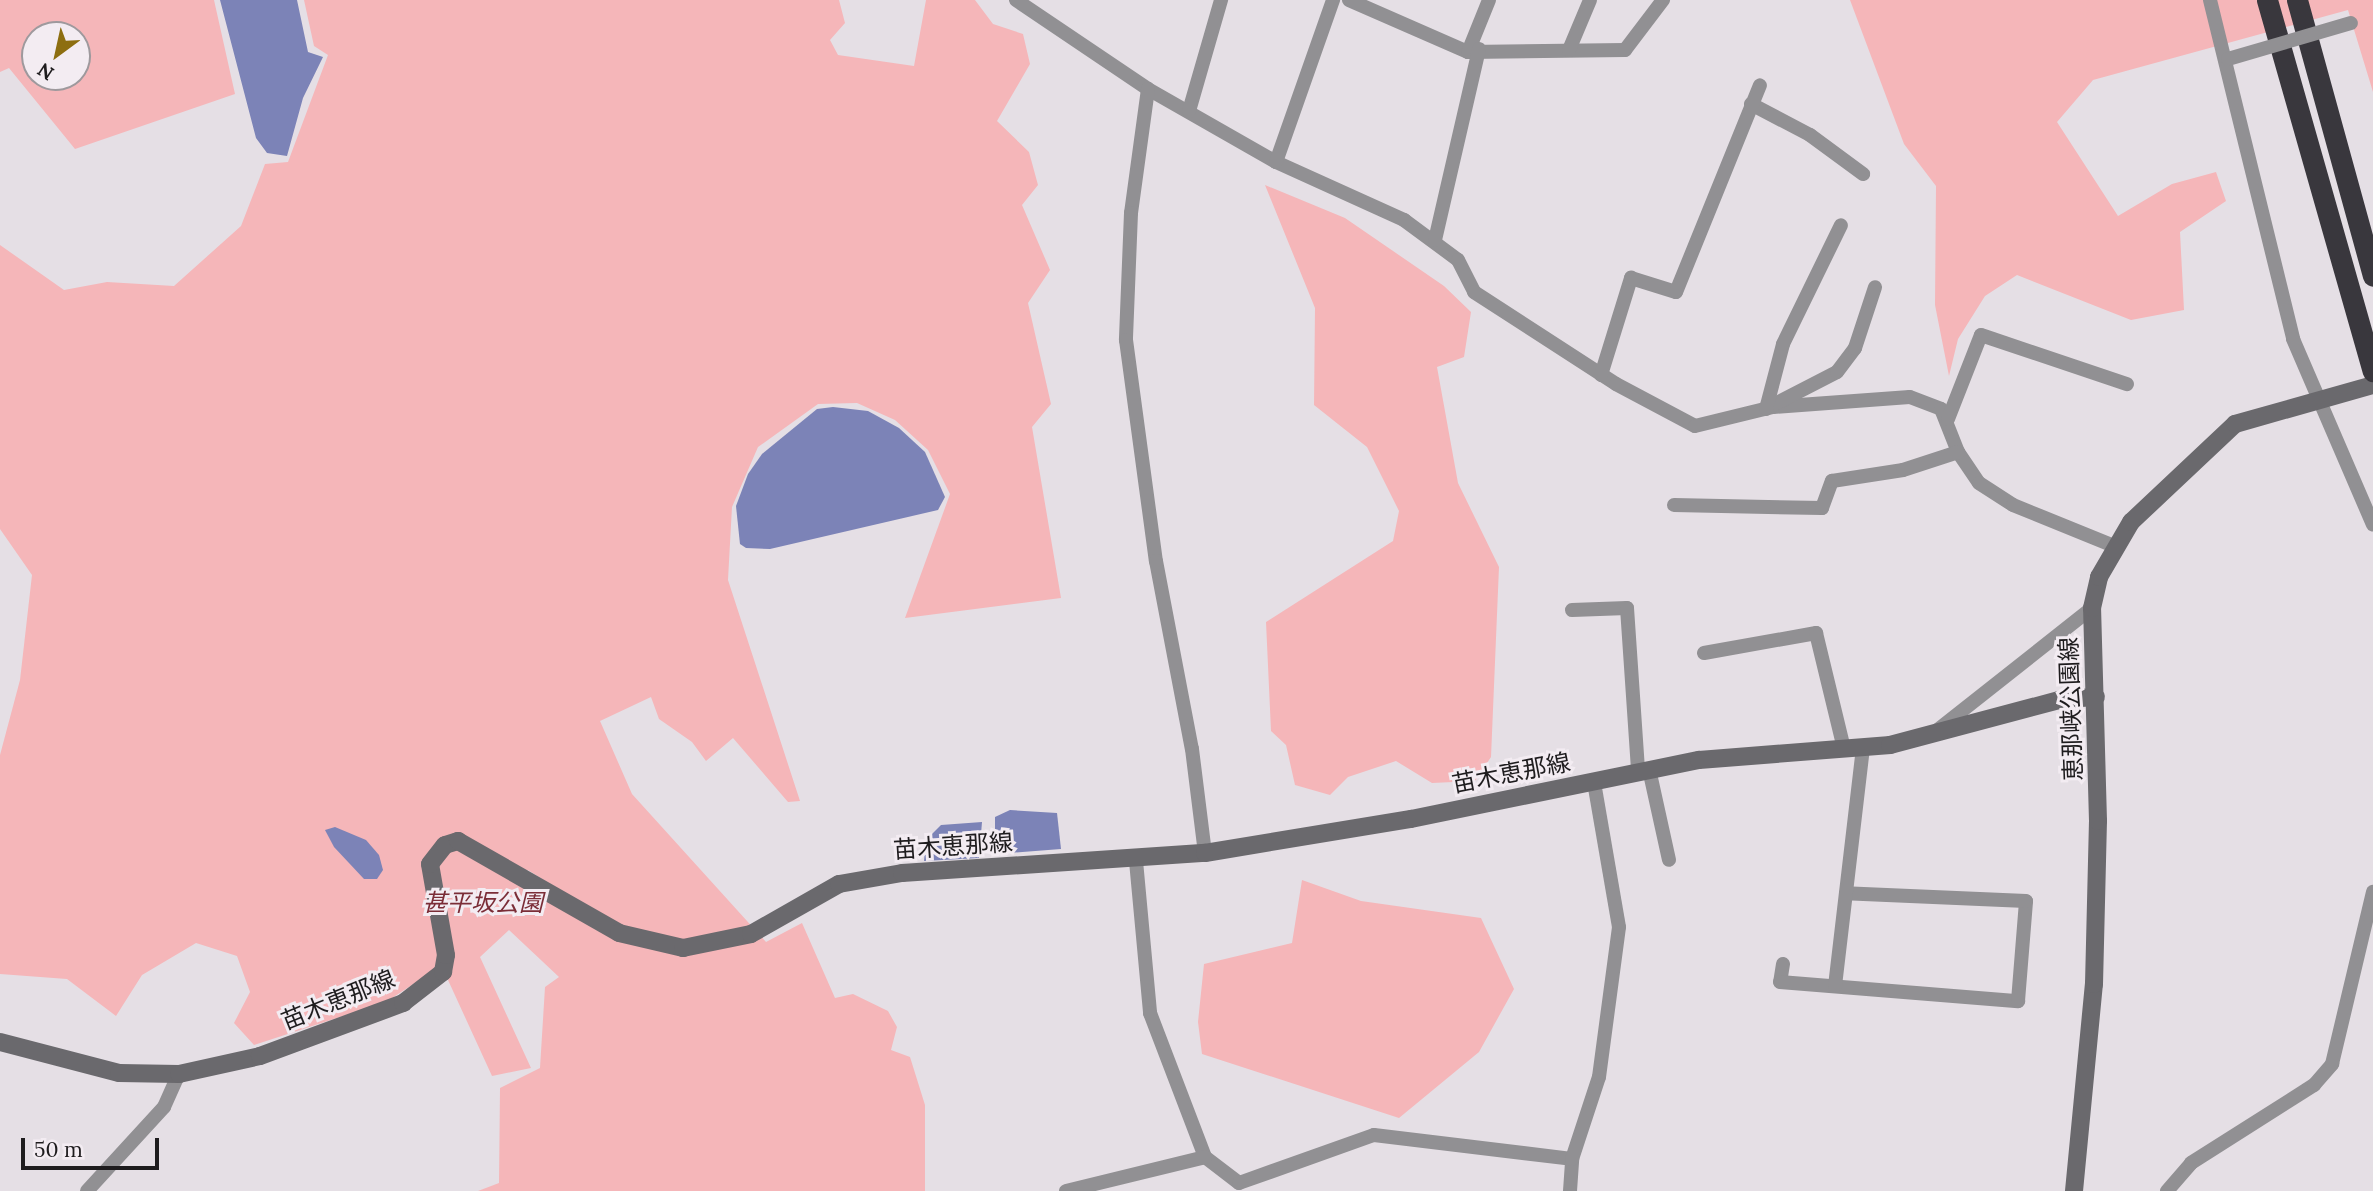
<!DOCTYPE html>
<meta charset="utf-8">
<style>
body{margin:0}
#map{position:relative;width:2373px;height:1191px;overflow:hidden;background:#e5dfe5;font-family:Lora,"Noto Sans JP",serif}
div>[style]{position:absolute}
.green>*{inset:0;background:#f5b6b9}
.water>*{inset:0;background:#7c83b7}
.street>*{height:14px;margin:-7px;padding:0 7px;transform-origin:7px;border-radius:7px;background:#919093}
.secondary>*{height:18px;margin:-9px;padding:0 9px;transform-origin:9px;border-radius:9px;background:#6a696d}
.highway>*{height:21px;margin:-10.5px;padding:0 10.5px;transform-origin:10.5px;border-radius:10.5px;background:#39373d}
.street-bridge>*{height:14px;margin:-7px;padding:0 7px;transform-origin:7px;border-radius:7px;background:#919093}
span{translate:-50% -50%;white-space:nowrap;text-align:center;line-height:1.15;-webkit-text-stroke:6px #f3ecf2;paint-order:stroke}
.street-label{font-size:24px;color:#1e1c1e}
.park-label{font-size:24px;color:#7b2d37;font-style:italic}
.north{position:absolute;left:21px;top:21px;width:70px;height:70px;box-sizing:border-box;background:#f3ecf2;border:2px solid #9e999d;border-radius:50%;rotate:213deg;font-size:19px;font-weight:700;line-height:28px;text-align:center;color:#1e1c1e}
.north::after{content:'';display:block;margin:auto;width:24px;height:32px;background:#8d6e10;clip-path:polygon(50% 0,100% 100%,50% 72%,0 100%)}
.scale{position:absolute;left:21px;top:1138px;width:138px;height:32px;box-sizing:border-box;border:4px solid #1e1c1e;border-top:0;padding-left:9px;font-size:21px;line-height:24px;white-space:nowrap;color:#1e1c1e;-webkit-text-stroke:5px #f3ecf2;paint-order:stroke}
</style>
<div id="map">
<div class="green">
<div style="clip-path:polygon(evenodd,0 0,214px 0,235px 94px,75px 149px,9px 68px,0 72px,0 0,35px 35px,77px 35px,77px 77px,35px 77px,35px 35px)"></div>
<div style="clip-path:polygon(evenodd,304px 0,839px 0,845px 23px,830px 40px,838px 55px,914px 66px,926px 0,975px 0,993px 24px,1023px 34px,1030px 64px,997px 121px,1029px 152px,1038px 185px,1022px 205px,1050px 270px,1028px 303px,1051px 404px,1032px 427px,1061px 598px,905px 618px,950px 494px,928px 450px,895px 420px,857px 403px,818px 404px,758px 447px,732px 507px,728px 580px,800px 801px,788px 802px,733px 738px,706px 761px,692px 742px,659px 719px,651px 697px,600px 721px,632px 794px,766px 942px,802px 923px,835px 998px,853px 994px,888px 1011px,897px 1027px,891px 1050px,910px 1057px,925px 1105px,925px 1191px,478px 1191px,499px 1183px,500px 1088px,540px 1068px,545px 987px,559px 977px,509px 930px,480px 957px,531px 1068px,492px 1076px,448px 980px,450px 974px,421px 979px,386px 1002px,254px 1045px,234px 1023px,250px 992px,237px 956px,196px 943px,142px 975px,116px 1016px,67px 979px,0 974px,0 755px,20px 680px,32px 575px,0 529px,0 245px,64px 290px,107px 282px,174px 286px,241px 226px,265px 164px,288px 162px,328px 55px,314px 46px,304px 0,528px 870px,600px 916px,598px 931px,520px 882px,528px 870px)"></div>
<div style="clip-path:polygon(1850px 0,2373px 0,2373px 92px,2348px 10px,2093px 80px,2057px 122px,2118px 216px,2172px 184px,2216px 172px,2226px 201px,2180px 232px,2184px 310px,2131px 320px,2017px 275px,1985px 296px,1958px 339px,1949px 376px,1935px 305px,1936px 186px,1904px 144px)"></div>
<div style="clip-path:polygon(1265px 185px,1345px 218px,1444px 286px,1471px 312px,1464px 357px,1437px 367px,1458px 483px,1499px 567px,1491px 757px,1475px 781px,1432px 783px,1396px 761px,1348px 777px,1330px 795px,1295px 785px,1286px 745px,1271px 731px,1266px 622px,1393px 541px,1399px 511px,1367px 447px,1314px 405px,1315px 308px)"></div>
<div style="clip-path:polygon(1302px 880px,1361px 901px,1481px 918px,1514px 989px,1479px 1052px,1399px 1118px,1202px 1054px,1198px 1022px,1204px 964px,1292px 943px)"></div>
</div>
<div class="water">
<div style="clip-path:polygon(220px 0,297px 0,308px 52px,323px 57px,303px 98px,287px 156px,267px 153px,256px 138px)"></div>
<div style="clip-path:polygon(833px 407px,868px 411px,899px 428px,925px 452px,945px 497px,938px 510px,770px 549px,746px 548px,740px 544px,736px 506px,748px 474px,762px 454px,817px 409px)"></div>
<div style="clip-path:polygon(1010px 810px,1057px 813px,1061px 849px,995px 854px,995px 817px)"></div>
<div style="clip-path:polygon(982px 822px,979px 858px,924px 861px,926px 840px,941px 825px)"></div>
<div style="clip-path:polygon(335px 827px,366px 840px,379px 855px,383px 870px,377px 879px,364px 879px,334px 847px,325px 830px)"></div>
</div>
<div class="street">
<div style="left:1016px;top:0;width:159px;rotate:34deg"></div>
<div style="left:1148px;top:89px;width:147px;rotate:29.7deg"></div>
<div style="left:1276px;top:162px;width:141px;rotate:24.4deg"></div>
<div style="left:1404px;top:220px;width:67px;rotate:36.5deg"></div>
<div style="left:1458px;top:260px;width:36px;rotate:63deg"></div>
<div style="left:1474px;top:292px;width:169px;rotate:32.9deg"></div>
<div style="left:1616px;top:384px;width:89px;rotate:28deg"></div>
<div style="left:1695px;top:426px;width:80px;rotate:-13.7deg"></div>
<div style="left:1773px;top:407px;width:137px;rotate:-4.2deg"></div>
<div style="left:1910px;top:397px;width:33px;rotate:21deg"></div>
<div style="left:1941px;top:409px;width:46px;rotate:68.4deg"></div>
<div style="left:1958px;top:452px;width:37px;rotate:56deg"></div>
<div style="left:1979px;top:483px;width:40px;rotate:32.9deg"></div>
<div style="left:2013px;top:505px;width:109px;rotate:22.1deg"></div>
<div style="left:1349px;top:0;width:130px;rotate:23.6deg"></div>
<div style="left:1468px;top:52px;width:157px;rotate:-0.7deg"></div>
<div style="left:1625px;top:50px;width:63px;rotate:-52.8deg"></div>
<div style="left:2210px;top:0;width:349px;rotate:76.2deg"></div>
<div style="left:2293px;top:339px;width:202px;rotate:66.7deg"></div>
<div style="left:1569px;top:50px;width:54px;rotate:-67.2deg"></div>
<div style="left:1468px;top:52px;width:56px;rotate:-68deg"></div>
<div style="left:1148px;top:89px;width:125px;rotate:97.8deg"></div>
<div style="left:1131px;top:213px;width:127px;rotate:92.3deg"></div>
<div style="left:1126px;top:340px;width:223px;rotate:82.3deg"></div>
<div style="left:1156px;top:561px;width:191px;rotate:79.2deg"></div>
<div style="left:1192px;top:749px;width:105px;rotate:82.9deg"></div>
<div style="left:1751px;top:104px;width:67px;rotate:27.7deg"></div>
<div style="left:1810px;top:135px;width:66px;rotate:36.3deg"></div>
<div style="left:1189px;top:111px;width:116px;rotate:-73.9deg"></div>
<div style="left:1276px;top:162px;width:172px;rotate:-70.6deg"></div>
<div style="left:1435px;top:240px;width:196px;rotate:-77deg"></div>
<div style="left:1601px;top:375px;width:102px;rotate:-72.8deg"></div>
<div style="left:1631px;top:278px;width:47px;rotate:17.3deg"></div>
<div style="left:1676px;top:292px;width:223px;rotate:-67.9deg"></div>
<div style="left:1773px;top:405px;width:72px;rotate:-27.3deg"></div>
<div style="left:1837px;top:372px;width:30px;rotate:-53deg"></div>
<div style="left:1855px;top:348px;width:64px;rotate:-71.8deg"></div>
<div style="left:1766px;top:409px;width:67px;rotate:-75.3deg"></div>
<div style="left:1783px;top:344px;width:132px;rotate:-64deg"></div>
<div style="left:1948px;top:419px;width:90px;rotate:-68.6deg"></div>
<div style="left:1981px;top:335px;width:154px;rotate:18.6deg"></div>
<div style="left:1674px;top:505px;width:148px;rotate:1.2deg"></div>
<div style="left:1822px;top:508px;width:29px;rotate:-70deg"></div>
<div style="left:1832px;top:481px;width:72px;rotate:-8.8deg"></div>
<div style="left:1903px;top:470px;width:58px;rotate:-18.1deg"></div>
<div style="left:1572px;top:610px;width:55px;rotate:-2.1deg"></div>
<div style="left:1627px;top:608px;width:163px;rotate:86.1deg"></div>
<div style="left:1704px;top:653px;width:114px;rotate:-10.1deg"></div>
<div style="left:1816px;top:633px;width:119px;rotate:76.4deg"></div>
<div style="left:1935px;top:732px;width:200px;rotate:-38.3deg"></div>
<div style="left:1649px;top:769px;width:93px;rotate:77.6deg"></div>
<div style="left:1136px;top:861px;width:153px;rotate:84.7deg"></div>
<div style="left:1150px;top:1013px;width:154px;rotate:69.1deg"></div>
<div style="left:1205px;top:1157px;width:43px;rotate:37.4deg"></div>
<div style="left:1239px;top:1183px;width:143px;rotate:-19.6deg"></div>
<div style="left:1374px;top:1135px;width:199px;rotate:6.9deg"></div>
<div style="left:1783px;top:964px;width:18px;rotate:99deg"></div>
<div style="left:1780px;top:982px;width:239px;rotate:4.6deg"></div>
<div style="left:2018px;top:1001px;width:100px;rotate:-85.4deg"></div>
<div style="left:2026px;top:901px;width:180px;rotate:-177.5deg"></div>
<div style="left:1835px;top:986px;width:239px;rotate:-83.3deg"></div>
<div style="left:87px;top:1191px;width:114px;rotate:-47.5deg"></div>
<div style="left:164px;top:1107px;width:36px;rotate:-66deg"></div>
<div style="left:1066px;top:1191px;width:143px;rotate:-13.7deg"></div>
<div style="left:1570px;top:1191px;width:32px;rotate:-86deg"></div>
<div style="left:1572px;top:1159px;width:86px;rotate:-71.8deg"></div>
<div style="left:1599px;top:1077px;width:151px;rotate:-82.4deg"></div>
<div style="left:1619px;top:927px;width:147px;rotate:-99.8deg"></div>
<div style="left:2167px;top:1191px;width:37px;rotate:-49deg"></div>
<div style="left:2191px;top:1163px;width:146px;rotate:-32.4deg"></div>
<div style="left:2314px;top:1085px;width:28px;rotate:-49deg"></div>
<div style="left:2332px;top:1064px;width:177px;rotate:-76.6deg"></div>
</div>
<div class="secondary">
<div style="left:0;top:1042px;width:123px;rotate:14.6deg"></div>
<div style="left:119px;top:1073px;width:60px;rotate:1deg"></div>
<div style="left:179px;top:1074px;width:83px;rotate:-12.5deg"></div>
<div style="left:260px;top:1056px;width:153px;rotate:-20.3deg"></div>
<div style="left:403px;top:1003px;width:51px;rotate:-37.8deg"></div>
<div style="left:443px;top:972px;width:17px;rotate:-80deg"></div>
<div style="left:446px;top:955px;width:92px;rotate:-100deg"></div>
<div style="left:430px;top:864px;width:24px;rotate:-52deg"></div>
<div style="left:445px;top:845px;width:14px;rotate:-17deg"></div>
<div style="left:458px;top:841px;width:185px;rotate:29.7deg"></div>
<div style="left:619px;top:933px;width:66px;rotate:13.2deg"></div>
<div style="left:683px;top:948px;width:69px;rotate:-11.6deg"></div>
<div style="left:751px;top:934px;width:101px;rotate:-29.6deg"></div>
<div style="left:839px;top:884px;width:64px;rotate:-9.9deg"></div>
<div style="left:902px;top:873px;width:304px;rotate:-3.8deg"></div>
<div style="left:1205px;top:853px;width:209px;rotate:-9.4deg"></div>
<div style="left:1411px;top:819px;width:294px;rotate:-11.6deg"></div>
<div style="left:1699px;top:760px;width:192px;rotate:-4.5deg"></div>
<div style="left:1890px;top:745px;width:175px;rotate:-14.9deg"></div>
<div style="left:2059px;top:700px;width:37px;rotate:-5deg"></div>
<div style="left:2074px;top:1191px;width:208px;rotate:-84.5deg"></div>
<div style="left:2094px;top:984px;width:163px;rotate:-88.6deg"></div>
<div style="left:2098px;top:821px;width:213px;rotate:-91.6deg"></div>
<div style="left:2092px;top:608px;width:32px;rotate:-77deg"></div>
<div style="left:2099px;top:577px;width:64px;rotate:-59.8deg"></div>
<div style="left:2131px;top:522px;width:143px;rotate:-43.3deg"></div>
<div style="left:2235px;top:424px;width:143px;rotate:-15.8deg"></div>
</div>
<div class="highway">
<div style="left:2267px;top:0;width:386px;rotate:74.1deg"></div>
<div style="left:2297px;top:0;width:286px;rotate:74.6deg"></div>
</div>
<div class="street-bridge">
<div style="left:2228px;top:59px;width:128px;rotate:-16.3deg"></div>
</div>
<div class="street-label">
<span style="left:2071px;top:709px;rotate:-92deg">恵那峡公園線</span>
<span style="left:1511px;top:773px;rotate:-11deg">苗木恵那線</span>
<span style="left:953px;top:846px;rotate:-4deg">苗木恵那線</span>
<span style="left:338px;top:1000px;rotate:-22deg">苗木恵那線</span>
</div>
<div class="park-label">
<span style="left:483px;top:903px">甚平坂公園</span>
</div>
<div class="north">N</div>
<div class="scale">50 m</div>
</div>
